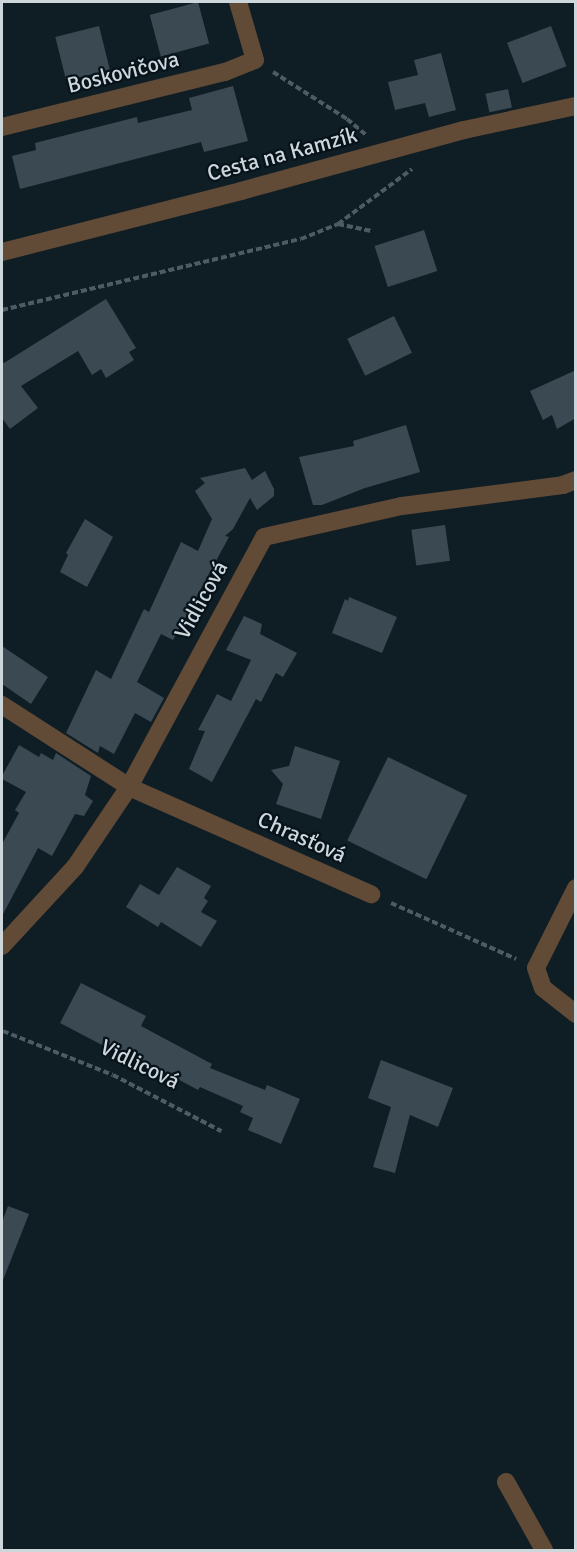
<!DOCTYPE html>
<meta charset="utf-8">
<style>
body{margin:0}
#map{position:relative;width:577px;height:1552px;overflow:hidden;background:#0f1d25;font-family:Signika,sans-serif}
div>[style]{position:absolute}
.building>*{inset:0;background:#3b4953;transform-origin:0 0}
.path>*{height:4px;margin-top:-2px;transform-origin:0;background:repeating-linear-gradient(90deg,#4e5b62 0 6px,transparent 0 9px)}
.minor>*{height:18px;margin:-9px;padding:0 9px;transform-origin:9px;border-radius:9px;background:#614a36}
span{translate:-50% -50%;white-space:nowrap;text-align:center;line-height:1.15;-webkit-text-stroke:4.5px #07131b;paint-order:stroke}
.street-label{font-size:22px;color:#cdd6db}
.frame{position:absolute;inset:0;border:3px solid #cdd6db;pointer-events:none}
</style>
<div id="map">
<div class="building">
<div style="left:198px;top:2px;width:43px;height:50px;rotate:75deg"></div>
<div style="left:99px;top:26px;width:45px;height:45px;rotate:76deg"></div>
<div style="left:551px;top:26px;width:43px;height:47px;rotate:69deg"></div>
<div style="clip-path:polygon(441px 53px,456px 110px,429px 117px,425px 103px,395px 110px,388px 82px,418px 75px,414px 60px)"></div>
<div style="clip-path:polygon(233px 86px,248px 141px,204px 152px,201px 142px,20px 189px,12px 156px,36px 150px,35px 143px,137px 117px,138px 123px,192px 110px,189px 98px)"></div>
<div style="left:508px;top:89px;width:19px;height:23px;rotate:78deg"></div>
<div style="left:424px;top:230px;width:43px;height:52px;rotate:72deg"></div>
<div style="clip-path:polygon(106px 299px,136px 348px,129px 352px,134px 360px,106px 378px,101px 369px,92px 375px,78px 351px,21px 386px,38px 408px,10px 429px,2px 418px,2px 360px,4px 363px)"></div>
<div style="left:394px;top:316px;width:41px;height:52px;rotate:64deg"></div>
<div style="clip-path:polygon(576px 370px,576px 418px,557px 429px,552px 415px,543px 420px,530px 391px)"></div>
<div style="clip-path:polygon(406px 425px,420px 472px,365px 488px,322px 505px,313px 505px,299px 457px,354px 446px,353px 441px)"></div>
<div style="clip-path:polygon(245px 468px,252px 480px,265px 471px,274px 489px,274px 496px,257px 510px,250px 498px,233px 529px,225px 536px,229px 537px,173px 640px,161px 634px,137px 682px,164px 698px,151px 722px,135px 713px,114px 754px,100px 746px,98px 753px,66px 733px,96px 670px,111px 679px,144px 609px,149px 612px,181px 542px,198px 551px,212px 519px,195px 491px,205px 483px,200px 478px)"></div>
<div style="clip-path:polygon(85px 519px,113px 537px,87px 587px,60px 572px,68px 555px,66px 553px)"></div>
<div style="left:445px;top:525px;width:36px;height:34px;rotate:82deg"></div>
<div style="clip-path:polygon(349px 597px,397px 617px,382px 653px,332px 633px,345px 599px,348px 601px)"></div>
<div style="clip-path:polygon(244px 616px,262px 624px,260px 634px,297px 653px,283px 677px,276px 673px,261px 702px,256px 699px,212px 782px,189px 769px,205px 731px,198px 730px,217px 694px,231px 701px,251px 660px,226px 650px)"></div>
<div style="clip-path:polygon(2px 646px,48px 677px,31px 704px,2px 684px)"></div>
<div style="clip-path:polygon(19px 745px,39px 757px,41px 753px,53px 760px,56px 753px,91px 776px,85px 795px,93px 801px,84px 816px,75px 814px,52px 856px,38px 848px,2px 916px,2px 844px,19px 813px,15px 810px,26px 792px,2px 779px,2px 776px)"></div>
<div style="clip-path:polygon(295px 746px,340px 761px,321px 819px,276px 804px,283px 784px,271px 770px,289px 766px)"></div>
<div style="left:388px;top:757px;width:88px;height:93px;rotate:26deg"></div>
<div style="clip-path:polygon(177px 867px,211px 886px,204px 898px,208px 901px,201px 912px,217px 921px,201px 947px,161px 922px,158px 927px,126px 907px,140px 884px,159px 895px)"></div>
<div style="clip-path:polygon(81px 983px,146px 1016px,141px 1026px,212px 1064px,210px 1068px,265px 1090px,267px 1085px,300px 1099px,281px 1144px,248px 1130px,253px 1118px,240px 1112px,243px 1106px,200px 1087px,198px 1090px,127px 1052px,125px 1057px,60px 1023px)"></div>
<div style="clip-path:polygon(381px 1060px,453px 1088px,438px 1127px,410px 1115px,395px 1173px,373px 1167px,391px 1107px,368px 1098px)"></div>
<div style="clip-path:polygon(8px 1206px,29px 1214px,3px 1280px,2px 1222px)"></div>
</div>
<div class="path">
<div style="left:273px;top:72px;width:88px;rotate:32.4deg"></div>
<div style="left:347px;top:119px;width:25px;rotate:40deg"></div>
<div style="left:338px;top:224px;width:34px;rotate:12deg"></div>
<div style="left:2px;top:310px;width:307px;rotate:-13.4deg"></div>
<div style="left:301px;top:239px;width:40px;rotate:-22deg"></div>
<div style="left:338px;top:224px;width:92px;rotate:-36.6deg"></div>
<div style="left:391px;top:903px;width:137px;rotate:24.1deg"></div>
<div style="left:3px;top:1031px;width:118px;rotate:21.8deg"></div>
<div style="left:113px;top:1075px;width:122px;rotate:27.4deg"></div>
</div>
<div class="minor">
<div style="left:2px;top:127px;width:230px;rotate:-13.9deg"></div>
<div style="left:225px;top:72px;width:32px;rotate:-22deg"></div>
<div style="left:255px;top:60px;width:60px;rotate:-106.3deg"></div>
<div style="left:2px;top:252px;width:247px;rotate:-14.3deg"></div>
<div style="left:241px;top:191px;width:231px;rotate:-15.3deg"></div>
<div style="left:464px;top:130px;width:115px;rotate:-12.1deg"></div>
<div style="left:2px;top:705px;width:151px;rotate:32.8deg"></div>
<div style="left:129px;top:787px;width:265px;rotate:23.9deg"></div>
<div style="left:576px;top:888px;width:89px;rotate:116.6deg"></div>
<div style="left:536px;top:968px;width:21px;rotate:71deg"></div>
<div style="left:543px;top:988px;width:42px;rotate:38.2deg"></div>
<div style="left:2px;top:946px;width:108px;rotate:-47.3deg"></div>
<div style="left:75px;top:867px;width:97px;rotate:-56deg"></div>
<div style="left:129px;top:787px;width:284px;rotate:-61.6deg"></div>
<div style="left:264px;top:537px;width:141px;rotate:-12.7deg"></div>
<div style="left:402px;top:506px;width:162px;rotate:-7.4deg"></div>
<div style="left:563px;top:485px;width:14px;rotate:-21deg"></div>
<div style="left:506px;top:1482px;width:78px;rotate:60.8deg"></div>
</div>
<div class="street-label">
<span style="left:123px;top:72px;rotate:-14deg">Boskovičova</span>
<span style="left:282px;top:154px;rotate:-15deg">Cesta na Kamzík</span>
<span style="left:201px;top:600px;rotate:-61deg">Vidlicová</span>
<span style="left:302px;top:837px;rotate:24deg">Chrasťová</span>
<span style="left:140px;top:1064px;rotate:26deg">Vidlicová</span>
</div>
<div class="frame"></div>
</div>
